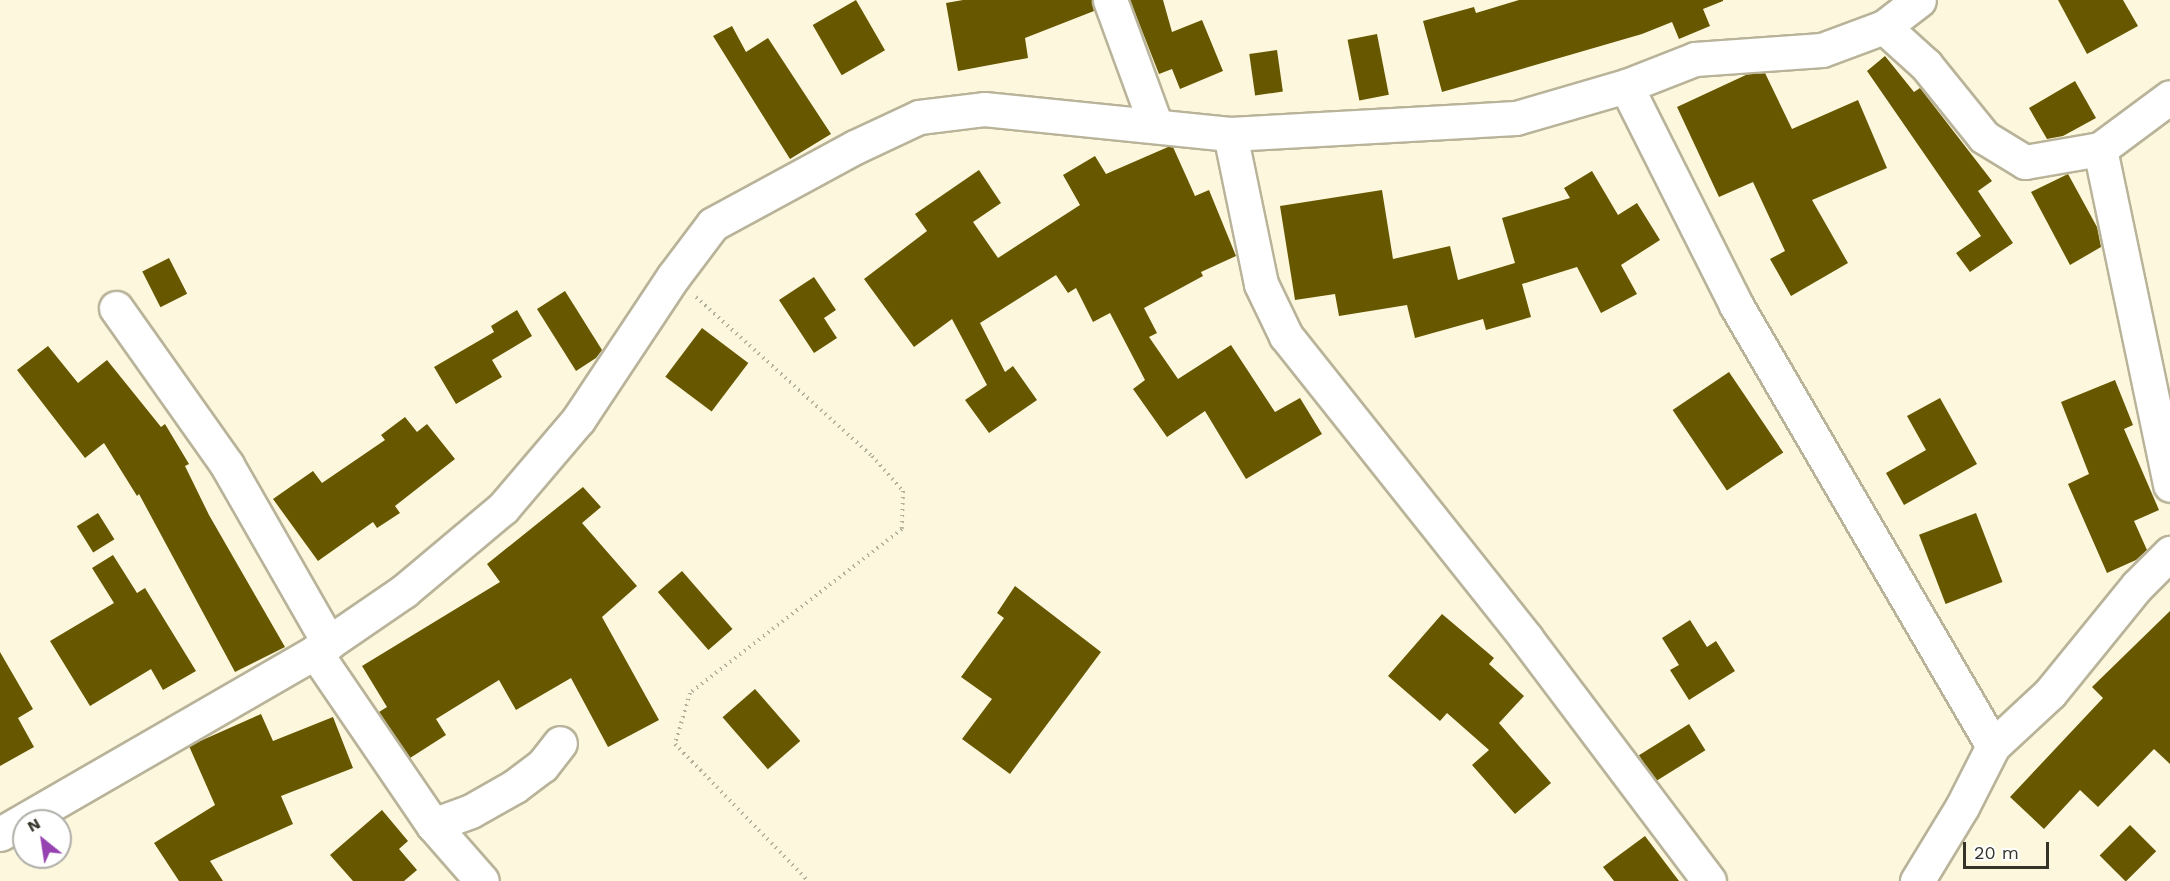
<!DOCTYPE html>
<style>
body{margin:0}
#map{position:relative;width:2170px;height:881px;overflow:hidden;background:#fdf8dd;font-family:"Work Sans",sans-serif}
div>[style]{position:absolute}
.building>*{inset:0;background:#675800;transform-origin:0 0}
.path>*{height:4px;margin-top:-2px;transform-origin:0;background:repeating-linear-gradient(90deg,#b4b09b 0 1.5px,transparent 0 6px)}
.roads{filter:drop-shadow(2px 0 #b8b399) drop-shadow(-2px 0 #b8b399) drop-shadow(0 2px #b8b399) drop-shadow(0 -2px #b8b399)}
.street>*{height:33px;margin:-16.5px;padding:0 16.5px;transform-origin:16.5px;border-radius:16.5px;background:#fff}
span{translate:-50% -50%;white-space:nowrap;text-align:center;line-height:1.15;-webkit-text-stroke:6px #fff;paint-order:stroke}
.north{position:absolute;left:12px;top:809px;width:60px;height:60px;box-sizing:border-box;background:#fff;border:2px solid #afaea9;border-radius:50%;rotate:330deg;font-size:16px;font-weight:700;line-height:24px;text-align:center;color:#363429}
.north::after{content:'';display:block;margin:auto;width:21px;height:27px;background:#9643b1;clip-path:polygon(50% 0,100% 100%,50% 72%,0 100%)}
.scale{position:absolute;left:1963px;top:842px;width:86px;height:27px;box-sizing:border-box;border:3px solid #363429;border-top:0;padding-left:8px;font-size:18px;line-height:21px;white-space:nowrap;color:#363429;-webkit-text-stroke:4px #fff;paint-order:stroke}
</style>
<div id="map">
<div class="building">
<div style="left:856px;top:0;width:58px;height:50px;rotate:60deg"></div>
<div style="clip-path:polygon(963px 0,1092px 0,1094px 11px,1025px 38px,1028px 58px,958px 71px,946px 3px)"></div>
<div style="clip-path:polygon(1130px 0,1163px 0,1172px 32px,1202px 20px,1223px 71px,1180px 89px,1172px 69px,1159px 74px)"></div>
<div style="clip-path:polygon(1519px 0,1723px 0,1723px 1px,1703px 9px,1710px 26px,1679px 39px,1672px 22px,1642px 34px,1442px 92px,1423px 21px,1474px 7px,1476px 13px)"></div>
<div style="clip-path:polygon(2058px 0,2123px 0,2138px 26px,2087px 54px)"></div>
<div style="clip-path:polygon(732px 26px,746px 52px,768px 38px,831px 134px,790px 159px,713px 36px)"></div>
<div style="left:1377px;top:34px;width:62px;height:30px;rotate:79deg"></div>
<div style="left:1277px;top:50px;width:42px;height:28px;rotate:82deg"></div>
<div style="clip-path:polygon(1885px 56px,1914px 92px,1920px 88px,1992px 181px,1978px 191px,2013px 243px,1970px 272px,1956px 253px,1981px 236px,1867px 71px)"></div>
<div style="clip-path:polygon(1765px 73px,1792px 129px,1858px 100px,1887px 168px,1812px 200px,1848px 263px,1791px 296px,1770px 259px,1785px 251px,1753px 182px,1719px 197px,1677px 107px,1748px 74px)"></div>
<div style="clip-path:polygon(2075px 81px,2096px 118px,2063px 136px,2047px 139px,2029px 108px)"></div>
<div style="clip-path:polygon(1168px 147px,1173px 147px,1195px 196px,1209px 190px,1236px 256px,1201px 272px,1203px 276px,1144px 308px,1157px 333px,1149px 337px,1178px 379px,1231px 345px,1275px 412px,1300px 398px,1322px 434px,1246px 479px,1205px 411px,1167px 437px,1133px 389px,1145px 380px,1110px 313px,1093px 322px,1076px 288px,1068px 293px,1056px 275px,980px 323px,1005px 372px,1013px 366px,1037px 400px,989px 433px,965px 400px,987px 385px,952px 319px,914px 347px,864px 279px,927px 231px,915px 214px,979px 170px,1001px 203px,973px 222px,998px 258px,1080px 205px,1063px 175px,1095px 156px,1106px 174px)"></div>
<div style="clip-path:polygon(1592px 171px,1618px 215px,1637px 203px,1660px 240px,1621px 265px,1637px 294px,1601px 313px,1577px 267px,1522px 284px,1531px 317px,1486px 330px,1483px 319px,1415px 338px,1407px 305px,1339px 316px,1335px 294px,1295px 300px,1280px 206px,1382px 190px,1393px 259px,1450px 246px,1458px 280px,1515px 263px,1502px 218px,1570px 198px,1564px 188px)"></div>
<div style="clip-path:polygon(2068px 174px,2097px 227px,2101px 247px,2070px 265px,2031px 192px)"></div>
<div style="left:169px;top:258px;width:40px;height:30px;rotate:63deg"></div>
<div style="clip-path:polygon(814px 277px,836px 310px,824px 318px,837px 338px,814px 353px,779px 300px)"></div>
<div style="clip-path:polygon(565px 291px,602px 350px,596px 358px,576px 371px,537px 309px)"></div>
<div style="clip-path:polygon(517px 310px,532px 336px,492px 360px,502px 377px,456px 404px,434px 367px,494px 332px,491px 326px)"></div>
<div style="left:702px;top:328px;width:58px;height:61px;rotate:37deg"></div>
<div style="clip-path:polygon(48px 346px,78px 383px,107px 360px,161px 427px,165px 424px,189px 464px,185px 466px,209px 515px,285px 647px,235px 672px,139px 494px,137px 496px,104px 443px,85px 458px,17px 370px)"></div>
<div style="left:1729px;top:372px;width:97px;height:68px;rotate:56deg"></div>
<div style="clip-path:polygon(2115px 380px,2133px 425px,2124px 429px,2159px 510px,2134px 521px,2147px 550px,2136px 560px,2107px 573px,2068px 484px,2089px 474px,2061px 402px)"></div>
<div style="clip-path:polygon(1940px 398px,1977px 464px,1904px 505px,1886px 473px,1926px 450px,1907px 416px)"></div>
<div style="clip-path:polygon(405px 417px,417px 432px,427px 424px,455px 459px,395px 506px,400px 513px,377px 528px,373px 522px,318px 561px,273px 499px,313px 471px,322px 483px,385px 440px,381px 435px)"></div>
<div style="clip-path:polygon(583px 487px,601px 507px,582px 523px,637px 586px,602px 617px,659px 720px,608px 747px,571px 678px,516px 710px,499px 680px,436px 719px,446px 735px,410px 758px,379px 712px,387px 707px,362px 666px,500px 582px,487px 564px)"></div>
<div style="left:98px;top:513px;width:31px;height:25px;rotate:58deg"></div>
<div style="left:1976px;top:513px;width:74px;height:61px;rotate:69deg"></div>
<div style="clip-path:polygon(113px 555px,137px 593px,145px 588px,196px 671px,163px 690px,151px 669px,90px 706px,50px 641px,114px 603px,92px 568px)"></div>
<div style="left:682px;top:571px;width:77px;height:32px;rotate:49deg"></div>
<div style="clip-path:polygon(1015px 586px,1101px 652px,1010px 774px,962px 739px,992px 699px,961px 677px,1004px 618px,997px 613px)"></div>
<div style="clip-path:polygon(2170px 611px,2170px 764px,2154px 749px,2098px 807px,2080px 790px,2044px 829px,2010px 797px,2103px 698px,2092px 687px)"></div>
<div style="clip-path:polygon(1442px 614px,1494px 658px,1489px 664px,1524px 696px,1499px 723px,1551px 783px,1515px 814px,1472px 765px,1489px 750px,1447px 713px,1440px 721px,1388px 676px)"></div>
<div style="clip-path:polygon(1690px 620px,1707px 647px,1716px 641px,1735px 671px,1689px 700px,1670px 670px,1679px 665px,1662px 638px)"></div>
<div style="clip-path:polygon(0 652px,33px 709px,18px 718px,34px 747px,0 766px)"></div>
<div style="left:755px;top:689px;width:69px;height:43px;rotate:49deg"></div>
<div style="clip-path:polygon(261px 714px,273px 741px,333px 717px,353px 768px,281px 796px,293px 824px,210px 861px,223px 881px,179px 881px,154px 843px,215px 805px,189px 746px)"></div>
<div style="left:1689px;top:724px;width:31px;height:59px;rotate:58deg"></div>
<div style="clip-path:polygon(382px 810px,408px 841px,399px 849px,417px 870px,404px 881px,353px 881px,330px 855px)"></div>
<div style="left:2130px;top:825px;width:37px;height:43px;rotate:45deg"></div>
<div style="clip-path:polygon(1645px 836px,1679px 881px,1614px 881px,1603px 867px)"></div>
</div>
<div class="path">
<div style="left:696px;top:297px;width:237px;rotate:42.1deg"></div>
<div style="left:872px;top:456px;width:47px;rotate:48.5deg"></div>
<div style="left:903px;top:491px;width:38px;rotate:92deg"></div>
<div style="left:902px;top:529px;width:268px;rotate:142.3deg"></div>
<div style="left:690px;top:693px;width:53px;rotate:106.4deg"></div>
<div style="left:675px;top:744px;width:191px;rotate:45.8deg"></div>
</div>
<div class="roads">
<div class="street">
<div style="left:1110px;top:0;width:134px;rotate:69.9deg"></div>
<div style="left:1884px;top:27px;width:57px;rotate:42.1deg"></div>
<div style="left:1926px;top:65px;width:92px;rotate:51.1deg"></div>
<div style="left:1984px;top:137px;width:48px;rotate:31.4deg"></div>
<div style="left:2025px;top:162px;width:76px;rotate:-9.8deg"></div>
<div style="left:2100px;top:149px;width:87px;rotate:-36.6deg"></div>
<div style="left:1626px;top:86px;width:245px;rotate:63.3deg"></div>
<div style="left:1736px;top:305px;width:510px;rotate:59.77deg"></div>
<div style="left:1993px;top:746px;width:68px;rotate:116.9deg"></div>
<div style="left:1962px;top:807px;width:87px;rotate:121.3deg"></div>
<div style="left:1230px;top:134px;width:153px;rotate:78.3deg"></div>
<div style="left:1261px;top:284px;width:58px;rotate:64.3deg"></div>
<div style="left:1286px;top:336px;width:386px;rotate:51.5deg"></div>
<div style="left:1526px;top:638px;width:304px;rotate:53deg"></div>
<div style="left:2100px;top:149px;width:343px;rotate:78.2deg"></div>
<div style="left:116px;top:308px;width:192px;rotate:54.7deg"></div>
<div style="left:227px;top:465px;width:205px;rotate:60.2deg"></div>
<div style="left:315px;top:652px;width:209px;rotate:55.7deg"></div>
<div style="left:433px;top:825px;width:74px;rotate:48.8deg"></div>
<div style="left:1993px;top:746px;width:78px;rotate:-42.9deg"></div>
<div style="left:2050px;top:693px;width:138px;rotate:-50.9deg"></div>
<div style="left:2137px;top:586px;width:47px;rotate:-45deg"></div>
<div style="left:433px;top:825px;width:40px;rotate:-20.2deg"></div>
<div style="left:471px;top:811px;width:51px;rotate:-29.6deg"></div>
<div style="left:515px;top:786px;width:34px;rotate:-37deg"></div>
<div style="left:542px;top:766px;width:29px;rotate:-52deg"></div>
<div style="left:0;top:834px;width:364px;rotate:-30deg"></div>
<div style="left:315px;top:652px;width:108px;rotate:-34.4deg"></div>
<div style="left:404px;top:591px;width:129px;rotate:-40deg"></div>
<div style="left:503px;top:508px;width:116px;rotate:-49.6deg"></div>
<div style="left:578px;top:420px;width:172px;rotate:-56.4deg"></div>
<div style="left:673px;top:277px;width:66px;rotate:-53deg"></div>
<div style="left:713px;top:224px;width:162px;rotate:-28.5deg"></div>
<div style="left:855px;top:147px;width:71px;rotate:-25.1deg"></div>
<div style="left:919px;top:117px;width:65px;rotate:-7deg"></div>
<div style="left:984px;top:109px;width:247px;rotate:5.8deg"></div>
<div style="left:1230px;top:134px;width:286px;rotate:-3.2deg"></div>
<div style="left:1516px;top:118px;width:115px;rotate:-16.2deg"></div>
<div style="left:1626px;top:86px;width:74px;rotate:-21.4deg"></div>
<div style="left:1695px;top:59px;width:127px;rotate:-4.1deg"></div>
<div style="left:1822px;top:50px;width:66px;rotate:-20.4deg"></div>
<div style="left:1884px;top:27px;width:44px;rotate:-37.6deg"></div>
</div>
</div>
<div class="north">N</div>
<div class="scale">20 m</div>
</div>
